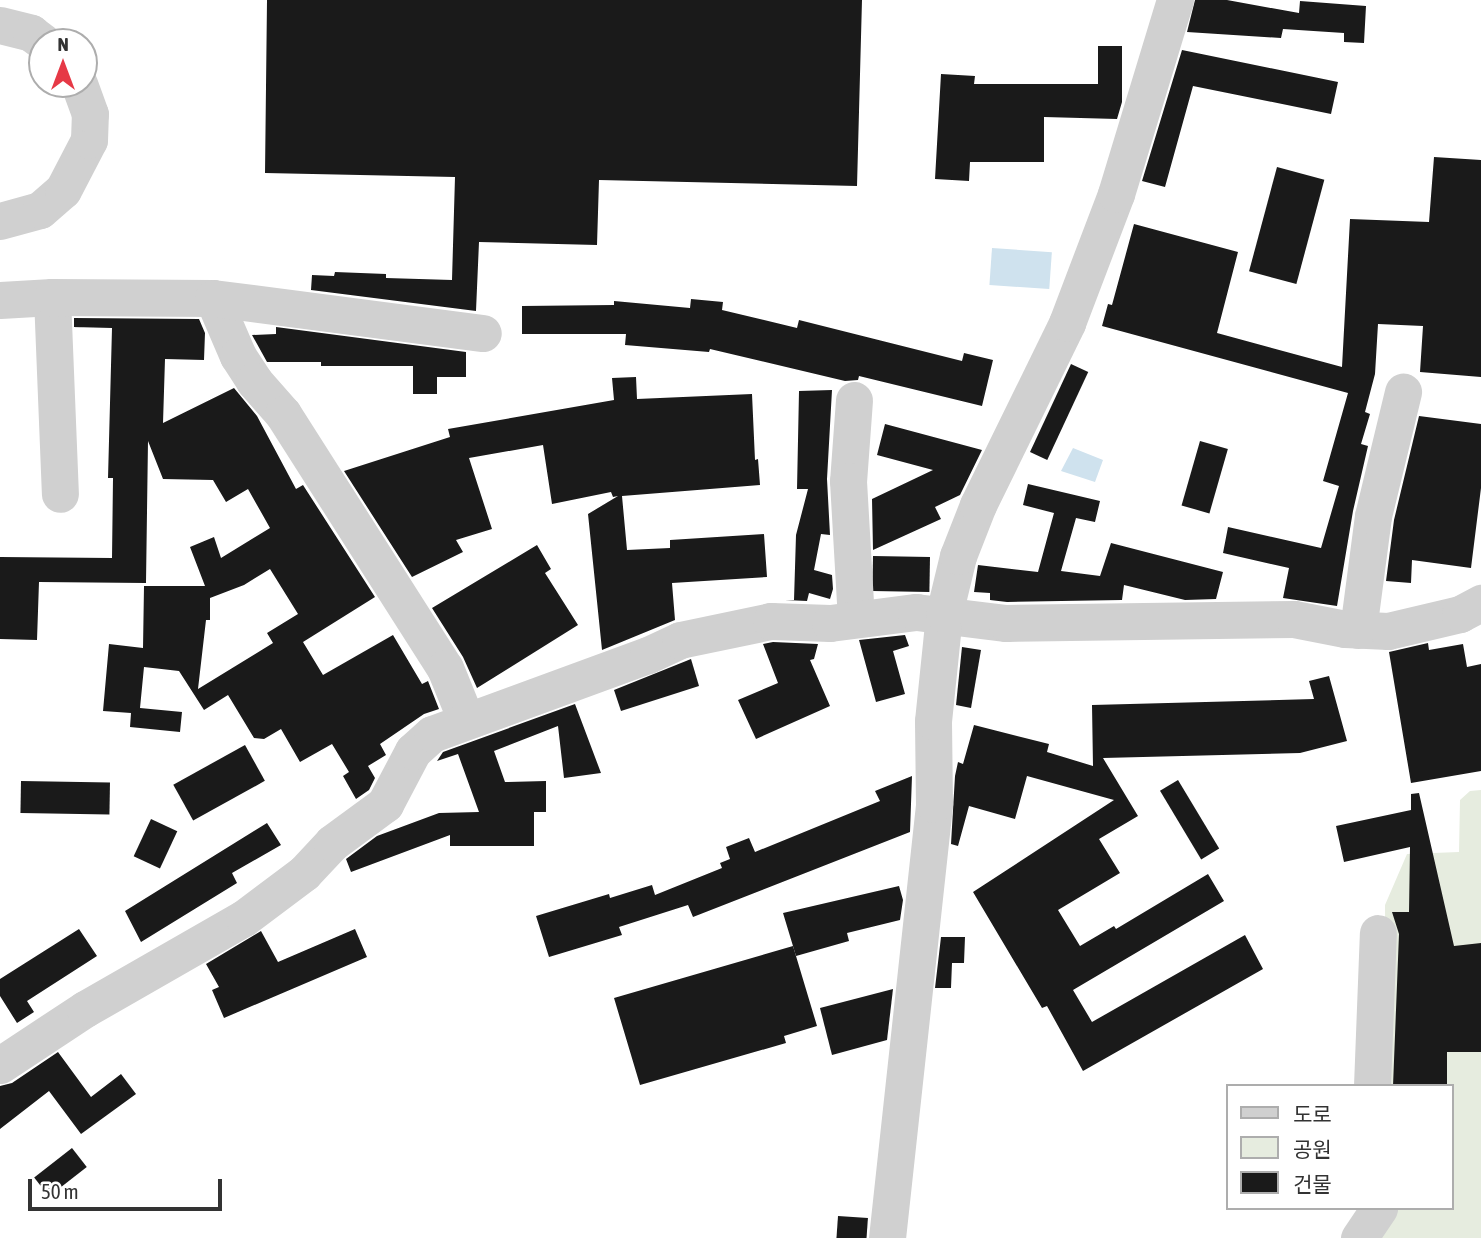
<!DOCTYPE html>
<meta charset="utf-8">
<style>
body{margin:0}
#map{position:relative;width:1481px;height:1238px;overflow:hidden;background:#fff;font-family:"Asap Condensed","Noto Sans KR",sans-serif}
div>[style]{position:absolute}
.green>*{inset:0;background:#e6ecdf}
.water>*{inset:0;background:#cfe2ee;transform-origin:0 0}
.building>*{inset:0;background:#1a1a1a;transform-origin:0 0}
.minor>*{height:37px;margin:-18.5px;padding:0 18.5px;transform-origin:18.5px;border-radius:18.5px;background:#d0d0d0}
span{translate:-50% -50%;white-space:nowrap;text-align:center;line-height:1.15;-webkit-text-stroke:7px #fff;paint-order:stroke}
.legend{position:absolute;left:1226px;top:1084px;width:228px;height:126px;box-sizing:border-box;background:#fff;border:2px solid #adadad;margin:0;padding:9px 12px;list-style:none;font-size:21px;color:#333}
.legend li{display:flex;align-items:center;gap:14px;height:35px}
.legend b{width:35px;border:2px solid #adadad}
.north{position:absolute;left:28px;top:28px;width:70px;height:70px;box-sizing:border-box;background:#fff;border:2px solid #adadad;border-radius:50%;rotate:0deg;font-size:19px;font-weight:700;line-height:28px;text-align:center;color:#333}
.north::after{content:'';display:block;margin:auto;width:24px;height:32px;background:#e63946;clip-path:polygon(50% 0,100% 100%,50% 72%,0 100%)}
.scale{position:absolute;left:28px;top:1179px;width:194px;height:32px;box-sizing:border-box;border:4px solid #333;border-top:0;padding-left:9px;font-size:21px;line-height:24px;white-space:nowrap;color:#333;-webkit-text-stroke:5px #fff;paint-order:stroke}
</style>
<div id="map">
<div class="green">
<div style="clip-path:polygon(1481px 790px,1481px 1238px,1368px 1238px,1384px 1208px,1451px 1208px,1451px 1086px,1386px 1086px,1385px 905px,1407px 854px,1459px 852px,1460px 800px,1470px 791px)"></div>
</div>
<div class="water">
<div style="left:992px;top:248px;width:60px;height:37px;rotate:4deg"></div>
<div style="clip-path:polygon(1073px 448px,1103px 460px,1095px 482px,1061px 471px)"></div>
</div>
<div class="building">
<div style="clip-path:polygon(267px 0,862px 0,857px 186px,599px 180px,597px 245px,479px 242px,476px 311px,311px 290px,312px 275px,334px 276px,335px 272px,386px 274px,386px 278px,452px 280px,455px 177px,265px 173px)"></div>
<div style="clip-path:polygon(1195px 0,1227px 0,1299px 13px,1300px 1px,1366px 6px,1364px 43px,1344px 42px,1344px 33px,1283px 29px,1281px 38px,1187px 32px)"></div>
<div style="clip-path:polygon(1098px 46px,1122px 46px,1122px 102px,1117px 119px,1044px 117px,1044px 162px,970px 162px,969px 181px,935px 179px,941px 74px,975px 76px,974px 84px,1098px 84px)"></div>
<div style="clip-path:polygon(1182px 50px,1338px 82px,1331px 114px,1193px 86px,1165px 187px,1142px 181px)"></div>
<div style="clip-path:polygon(1434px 157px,1481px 160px,1481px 377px,1420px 372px,1423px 326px,1378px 324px,1375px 374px,1365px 412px,1370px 414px,1361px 444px,1368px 446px,1353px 511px,1337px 606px,1283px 598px,1289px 568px,1223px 553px,1228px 527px,1321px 548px,1339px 486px,1323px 481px,1348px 393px,1102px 326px,1108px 304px,1112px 305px,1134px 224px,1238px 252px,1217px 333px,1342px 367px,1350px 219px,1429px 222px)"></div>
<div style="left:1277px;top:167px;width:49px;height:108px;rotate:15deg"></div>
<div style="clip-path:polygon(691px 299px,723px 302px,722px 310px,797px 328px,799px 320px,962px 361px,964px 353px,993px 360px,982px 406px,859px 376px,858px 380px,845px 381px,710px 349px,709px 352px,625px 345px,626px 334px,522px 334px,522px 306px,614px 305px,614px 301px,690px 308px)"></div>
<div style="clip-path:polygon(evenodd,74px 318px,199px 319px,205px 333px,204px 360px,165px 359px,163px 423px,234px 388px,257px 416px,296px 489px,303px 485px,375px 597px,303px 642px,323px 675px,393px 635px,422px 684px,428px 681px,439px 709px,424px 714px,380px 744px,386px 755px,368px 766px,375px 778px,369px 790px,356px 799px,343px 776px,349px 772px,332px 744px,300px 762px,281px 729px,264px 739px,254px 738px,228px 695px,204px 710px,179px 671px,144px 667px,140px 708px,182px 712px,180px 732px,130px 727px,131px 713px,103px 711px,109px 644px,143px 648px,144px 586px,205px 586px,190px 547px,214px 537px,221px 558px,270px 528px,248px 489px,226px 502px,213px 480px,163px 479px,148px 441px,146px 583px,39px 582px,37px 640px,0 639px,0 557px,112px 558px,113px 478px,108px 478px,112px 328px,74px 327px,74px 318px,270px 569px,298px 614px,267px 633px,273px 643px,198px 689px,206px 620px,210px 620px,210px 598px,244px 585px,270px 569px)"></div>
<div style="clip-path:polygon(276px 327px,466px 352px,466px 377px,437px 377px,437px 394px,413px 394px,413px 366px,321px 366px,321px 362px,267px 362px,252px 335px,276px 334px)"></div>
<div style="left:1071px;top:364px;width:19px;height:97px;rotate:25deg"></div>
<div style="clip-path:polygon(636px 377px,637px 399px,752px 394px,755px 460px,758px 459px,760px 485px,622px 496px,627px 550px,670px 548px,670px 540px,764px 534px,767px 577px,672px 583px,675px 620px,602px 650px,588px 514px,618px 496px,613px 497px,611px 492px,552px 504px,543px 445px,469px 458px,492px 529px,456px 540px,463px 552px,412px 577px,344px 471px,450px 437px,448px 429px,614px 400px,612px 378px)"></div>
<div style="clip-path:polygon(832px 390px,827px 479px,830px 535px,821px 534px,814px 570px,832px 575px,833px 589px,830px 599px,809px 593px,807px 601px,785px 600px,794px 600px,796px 535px,808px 489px,797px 489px,799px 391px)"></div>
<div style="clip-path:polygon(1419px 416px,1481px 424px,1481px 488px,1471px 568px,1412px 560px,1411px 583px,1386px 581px,1394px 520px)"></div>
<div style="clip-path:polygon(885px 424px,982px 450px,960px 495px,935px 507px,941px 519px,873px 550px,872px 499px,933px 470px,877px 455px)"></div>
<div style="left:1200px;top:441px;width:29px;height:67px;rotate:16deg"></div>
<div style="clip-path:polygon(1028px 484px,1100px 501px,1095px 522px,1076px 518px,1061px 571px,1100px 576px,1111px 543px,1223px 572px,1216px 599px,1185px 600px,1124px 585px,1122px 600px,1007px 602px,990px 600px,990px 593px,974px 592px,978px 565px,1038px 572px,1054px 513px,1023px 505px)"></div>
<div style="clip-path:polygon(537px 545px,551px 569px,545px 573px,578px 625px,477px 688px,463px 657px,432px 608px)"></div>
<div style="left:873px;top:556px;width:57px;height:35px;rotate:1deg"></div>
<div style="clip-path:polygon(905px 635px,909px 646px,893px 651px,905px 694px,876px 702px,859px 640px)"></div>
<div style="clip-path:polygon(773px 642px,818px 644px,814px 659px,810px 660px,830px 706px,756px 739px,738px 700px,778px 683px,763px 644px)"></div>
<div style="clip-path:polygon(1428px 643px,1429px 650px,1463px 644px,1467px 667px,1481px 664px,1481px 771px,1411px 783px,1389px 652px)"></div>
<div style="clip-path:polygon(962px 647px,981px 650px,971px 708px,956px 705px)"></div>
<div style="clip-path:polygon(691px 659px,699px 686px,621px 711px,614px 690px)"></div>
<div style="clip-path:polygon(1329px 676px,1347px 741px,1300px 753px,1103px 758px,1138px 816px,1099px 839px,1120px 873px,1058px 910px,1080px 946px,1114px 926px,1116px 929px,1208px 874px,1224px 901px,1073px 990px,1092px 1022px,1245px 935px,1263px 969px,1083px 1071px,1047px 1006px,1042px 1008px,973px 892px,1114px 800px,1027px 776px,1015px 819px,969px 806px,958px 846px,951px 844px,955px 776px,958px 762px,963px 764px,974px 725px,1049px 744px,1047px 752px,1093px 766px,1092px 705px,1314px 699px,1309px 681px)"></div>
<div style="clip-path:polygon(575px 704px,601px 773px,564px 778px,558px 726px,494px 751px,505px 782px,546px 781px,546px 812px,534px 812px,534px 846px,450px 846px,450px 835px,351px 872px,346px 859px,377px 836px,439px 813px,479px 812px,458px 754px,437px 761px,443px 752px)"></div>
<div style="left:245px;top:745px;width:41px;height:82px;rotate:61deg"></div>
<div style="clip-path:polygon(912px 776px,910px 832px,693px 917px,688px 905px,619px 927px,622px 935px,549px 957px,536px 916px,609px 894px,610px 898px,652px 885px,655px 895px,722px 868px,720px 863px,730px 859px,726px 847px,749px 838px,755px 852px,880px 801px,875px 791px)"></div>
<div style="left:1178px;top:780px;width:80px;height:21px;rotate:59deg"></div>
<div style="left:21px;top:781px;width:89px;height:32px;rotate:1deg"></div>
<div style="clip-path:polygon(1419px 793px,1454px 946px,1481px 943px,1481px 1052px,1447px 1052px,1447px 1086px,1393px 1086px,1399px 934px,1392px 912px,1409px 912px,1410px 847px,1344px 862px,1336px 826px,1411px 810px,1411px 794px)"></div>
<div style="left:151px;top:819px;width:29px;height:41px;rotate:25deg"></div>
<div style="clip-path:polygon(267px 823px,281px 845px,232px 873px,237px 883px,141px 942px,125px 911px)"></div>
<div style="clip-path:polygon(899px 886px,903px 900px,900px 920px,847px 933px,849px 941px,796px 956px,783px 913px)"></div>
<div style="clip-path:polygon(79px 929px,97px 956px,27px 1001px,34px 1012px,17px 1023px,0 996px,0 979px)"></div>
<div style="clip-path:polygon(355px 929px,367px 957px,224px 1018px,212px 990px,219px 987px,206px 964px,261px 931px,278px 962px)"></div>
<div style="clip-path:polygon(941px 937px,965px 937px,964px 963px,952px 963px,951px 988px,935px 988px)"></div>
<div style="clip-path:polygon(793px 946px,817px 1026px,784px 1036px,786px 1043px,640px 1085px,614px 998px)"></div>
<div style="clip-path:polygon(893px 989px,887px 1040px,832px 1055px,820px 1008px)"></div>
<div style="clip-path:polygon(58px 1052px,91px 1097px,121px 1074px,136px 1094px,81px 1134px,49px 1091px,0 1129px,0 1086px,12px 1083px)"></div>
<div style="left:72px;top:1148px;width:24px;height:48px;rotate:52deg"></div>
<div style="left:838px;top:1216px;width:30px;height:22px;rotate:4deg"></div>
</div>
<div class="minor">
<div style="left:0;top:25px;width:32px;rotate:14deg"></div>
<div style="left:31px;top:33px;width:15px;rotate:37deg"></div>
<div style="left:0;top:221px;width:41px;rotate:-15.4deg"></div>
<div style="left:40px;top:210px;width:30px;rotate:-41deg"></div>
<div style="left:63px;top:190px;width:56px;rotate:-62.5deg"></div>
<div style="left:89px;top:140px;width:26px;rotate:-88deg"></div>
<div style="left:90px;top:114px;width:32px;rotate:-110deg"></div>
<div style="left:52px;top:297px;width:197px;rotate:87.7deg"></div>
<div style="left:213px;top:298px;width:63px;rotate:66.7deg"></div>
<div style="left:238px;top:356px;width:30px;rotate:57deg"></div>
<div style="left:254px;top:381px;width:44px;rotate:48.7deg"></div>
<div style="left:283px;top:414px;width:301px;rotate:57.5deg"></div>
<div style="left:445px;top:668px;width:56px;rotate:68deg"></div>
<div style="left:0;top:300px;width:52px;rotate:-3.3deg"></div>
<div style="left:52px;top:297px;width:161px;rotate:0.4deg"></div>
<div style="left:213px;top:298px;width:272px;rotate:7.4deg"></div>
<div style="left:854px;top:400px;width:81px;rotate:94.2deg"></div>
<div style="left:848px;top:481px;width:138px;rotate:86.7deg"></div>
<div style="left:1358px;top:630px;width:115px;rotate:-82.5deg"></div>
<div style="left:1373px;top:516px;width:128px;rotate:-76.4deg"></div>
<div style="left:0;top:1065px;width:102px;rotate:-33.4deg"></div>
<div style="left:85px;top:1009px;width:183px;rotate:-29.8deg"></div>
<div style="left:244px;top:918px;width:75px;rotate:-36.9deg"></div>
<div style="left:304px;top:873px;width:41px;rotate:-47deg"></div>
<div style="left:332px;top:843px;width:66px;rotate:-36.3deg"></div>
<div style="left:385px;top:804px;width:60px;rotate:-62.2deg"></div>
<div style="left:413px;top:751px;width:25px;rotate:-42deg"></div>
<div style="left:432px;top:734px;width:230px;rotate:-20.1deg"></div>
<div style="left:648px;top:655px;width:35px;rotate:-25deg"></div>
<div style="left:680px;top:640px;width:93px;rotate:-11.8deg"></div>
<div style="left:771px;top:621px;width:59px;rotate:1.9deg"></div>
<div style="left:830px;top:623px;width:87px;rotate:-7.3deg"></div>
<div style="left:916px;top:612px;width:91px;rotate:7deg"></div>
<div style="left:1006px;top:623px;width:288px;rotate:-0.8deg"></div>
<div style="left:1294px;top:619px;width:52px;rotate:11.1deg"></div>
<div style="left:1345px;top:629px;width:43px;rotate:2.7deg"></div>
<div style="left:1388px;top:631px;width:74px;rotate:-13.3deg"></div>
<div style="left:1460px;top:614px;width:24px;rotate:-28deg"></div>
<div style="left:1372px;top:1086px;width:153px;rotate:-87.8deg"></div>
<div style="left:887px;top:1238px;width:437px;rotate:-83.8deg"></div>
<div style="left:934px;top:804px;width:83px;rotate:-90.7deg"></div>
<div style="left:933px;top:721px;width:108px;rotate:-84.1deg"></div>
<div style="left:944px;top:614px;width:60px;rotate:-76.4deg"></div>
<div style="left:958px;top:556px;width:55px;rotate:-68.6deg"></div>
<div style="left:978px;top:505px;width:203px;rotate:-63.9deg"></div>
<div style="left:1067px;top:323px;width:138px;rotate:-69.2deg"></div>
<div style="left:1116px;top:194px;width:203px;rotate:-73.1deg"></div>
<div style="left:1359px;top:1238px;width:36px;rotate:-56deg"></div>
</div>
<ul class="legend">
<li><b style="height:9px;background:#d0d0d0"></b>도로</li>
<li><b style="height:19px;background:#e6ecdf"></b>공원</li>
<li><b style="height:19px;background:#1a1a1a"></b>건물</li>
</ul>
<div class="north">N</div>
<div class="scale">50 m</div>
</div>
